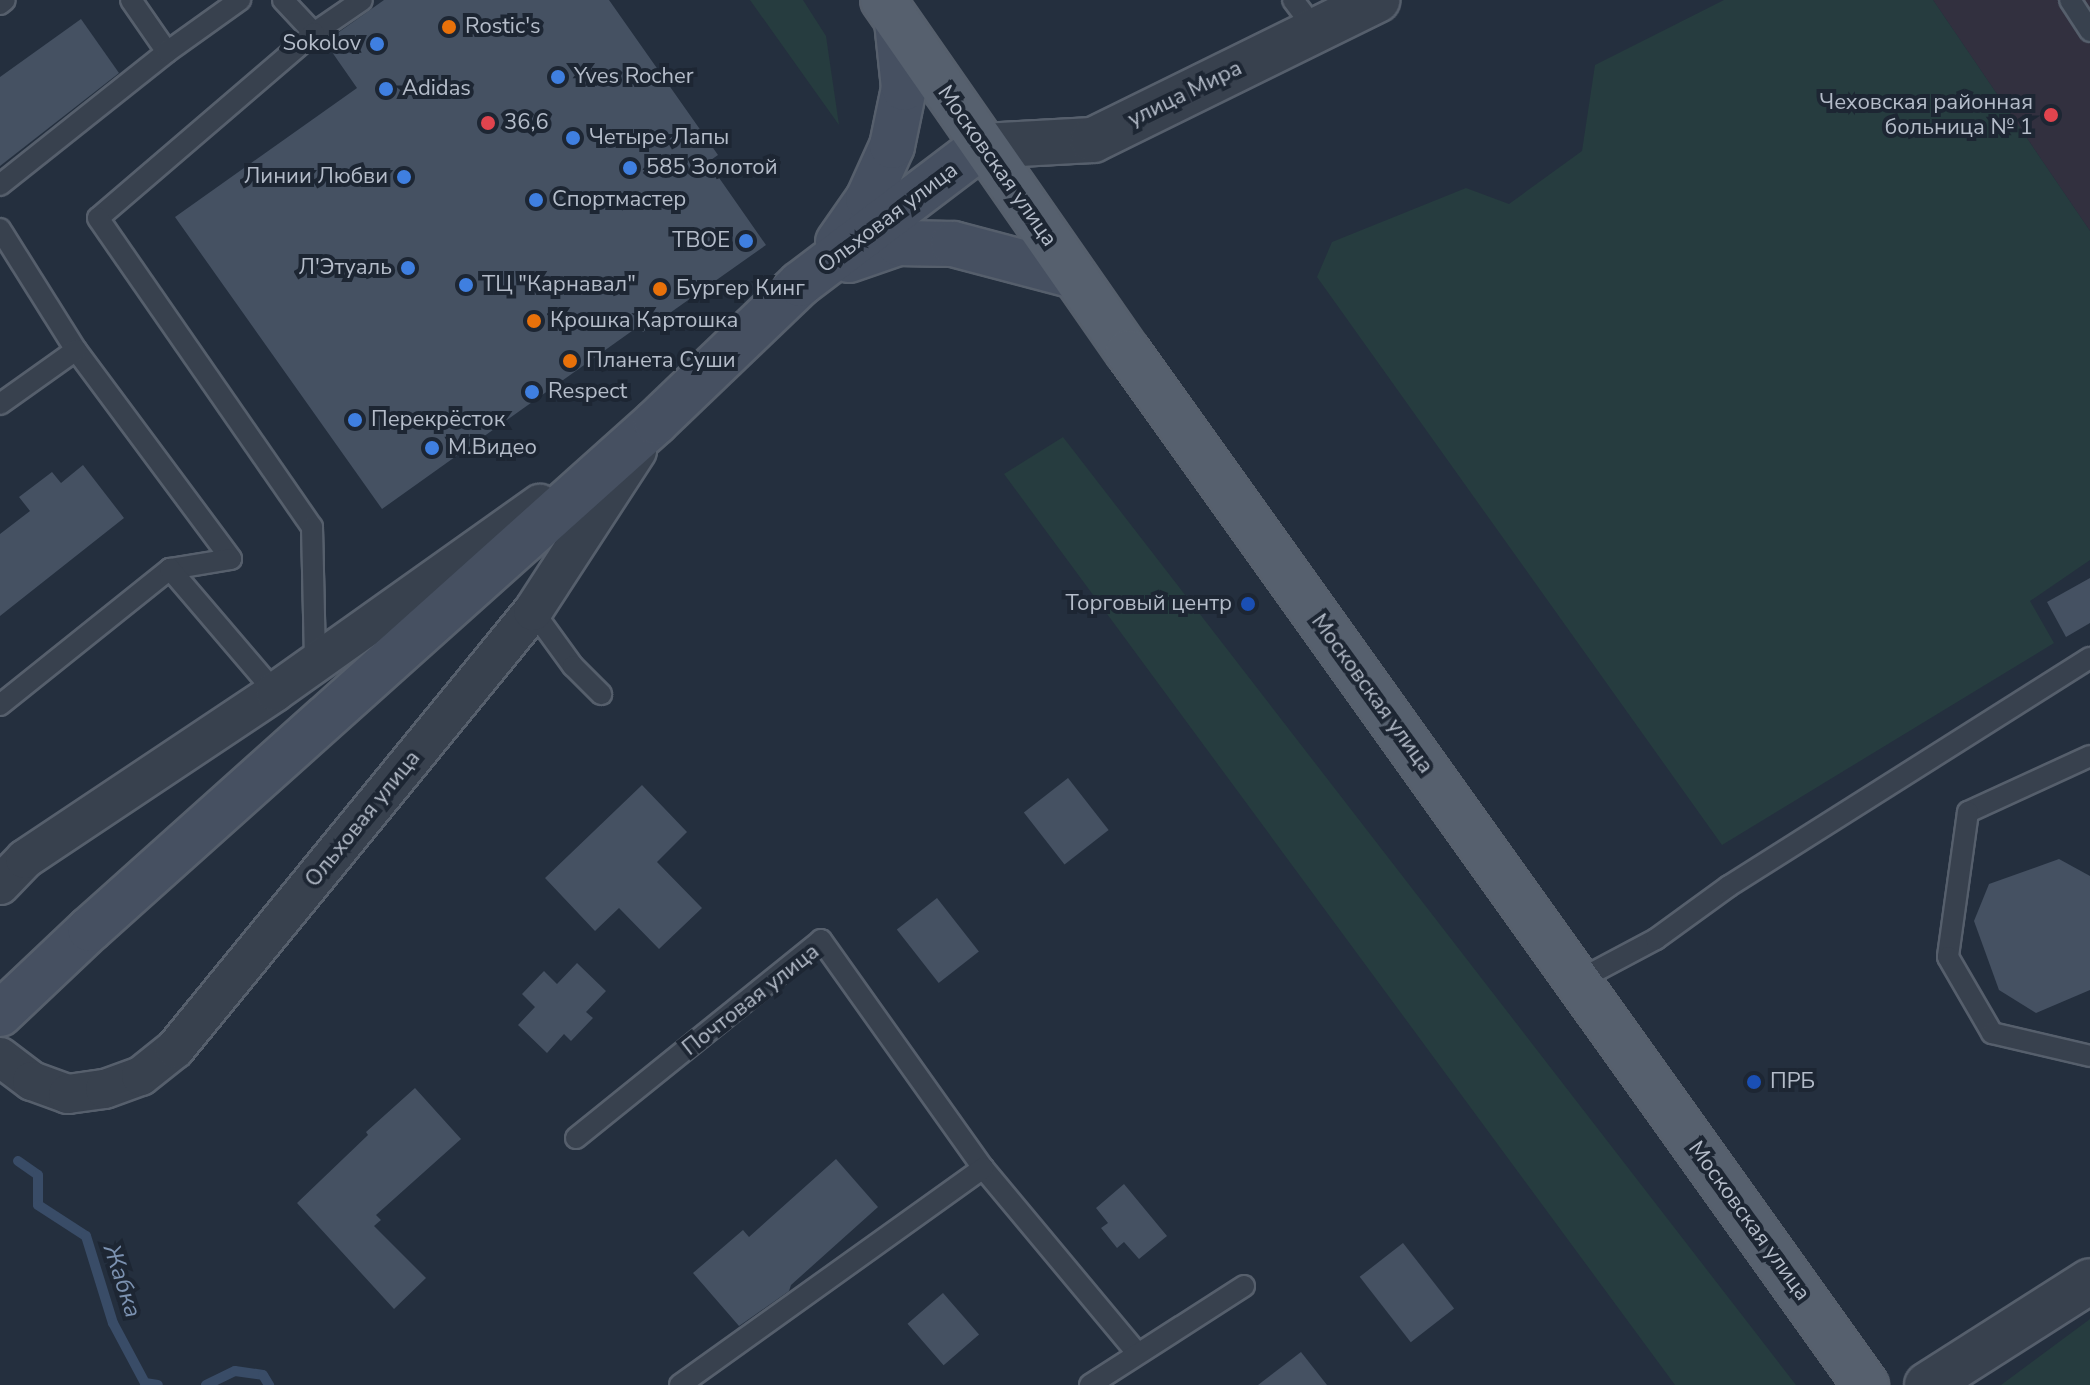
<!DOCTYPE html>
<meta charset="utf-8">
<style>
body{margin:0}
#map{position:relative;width:2090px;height:1385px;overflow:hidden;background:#242f3e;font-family:"Nunito Sans",sans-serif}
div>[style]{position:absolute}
.medical>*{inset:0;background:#32303f}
.green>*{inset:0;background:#263c3f}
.stream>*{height:10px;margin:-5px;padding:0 5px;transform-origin:5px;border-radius:5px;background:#394c67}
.building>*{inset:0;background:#455162;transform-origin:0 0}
.roads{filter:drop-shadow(2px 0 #565f6c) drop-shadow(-2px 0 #565f6c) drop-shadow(0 2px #565f6c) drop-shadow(0 -2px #565f6c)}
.service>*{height:20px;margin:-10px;padding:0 10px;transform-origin:10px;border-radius:10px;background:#38414e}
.minor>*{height:38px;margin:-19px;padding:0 19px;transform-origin:19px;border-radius:19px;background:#38414e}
.tertiary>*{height:44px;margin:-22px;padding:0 22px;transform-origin:22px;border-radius:22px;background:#38414e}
.secondary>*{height:44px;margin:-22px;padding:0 22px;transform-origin:22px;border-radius:22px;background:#465061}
.primary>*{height:44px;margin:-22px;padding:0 22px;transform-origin:22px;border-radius:22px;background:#56606e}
.dots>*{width:22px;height:22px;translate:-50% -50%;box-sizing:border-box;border:4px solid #1d2633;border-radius:50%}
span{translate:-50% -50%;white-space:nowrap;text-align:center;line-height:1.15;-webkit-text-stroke:8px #1d2633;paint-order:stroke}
.poi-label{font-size:22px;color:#b4bcc9}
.left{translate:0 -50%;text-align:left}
.right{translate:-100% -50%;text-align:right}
.street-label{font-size:22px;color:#b4bcc9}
.water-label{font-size:24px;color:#7c92b1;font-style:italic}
</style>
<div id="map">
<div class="medical">
<div style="clip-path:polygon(1933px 0,2090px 0,2090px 231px)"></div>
</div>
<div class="green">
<div style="clip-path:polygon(750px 0,803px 0,826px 36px,839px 125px)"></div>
<div style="clip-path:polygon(1724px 0,1933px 0,2090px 231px,2090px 560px,2030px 601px,2054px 643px,1722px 845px,1317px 277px,1332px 242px,1466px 188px,1509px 204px,1582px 151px,1595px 65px)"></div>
<div style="clip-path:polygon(1063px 437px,1796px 1385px,1675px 1385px,1004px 474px)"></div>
<div style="clip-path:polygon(2090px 1319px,2090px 1385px,2001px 1385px)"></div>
</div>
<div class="stream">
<div style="left:18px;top:1161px;width:24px;rotate:35deg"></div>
<div style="left:38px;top:1175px;width:30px;rotate:90deg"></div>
<div style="left:38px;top:1205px;width:57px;rotate:32.9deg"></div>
<div style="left:86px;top:1236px;width:91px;rotate:72.8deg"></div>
<div style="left:113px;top:1323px;width:68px;rotate:61.9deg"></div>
<div style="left:145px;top:1383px;width:13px;rotate:9deg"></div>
<div style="left:206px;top:1385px;width:32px;rotate:-26deg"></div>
<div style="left:235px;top:1371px;width:28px;rotate:8deg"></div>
<div style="left:263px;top:1375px;width:12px;rotate:59deg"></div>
</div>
<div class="building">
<div style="clip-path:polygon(384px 0,609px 0,718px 155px,708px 162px,766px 245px,643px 332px,639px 326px,382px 509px,175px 217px,357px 88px,325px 42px)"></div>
<div style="clip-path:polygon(81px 19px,119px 73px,0 166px,0 77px)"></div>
<div style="clip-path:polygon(83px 465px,124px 518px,0 616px,0 534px,30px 511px,19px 497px,52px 472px,61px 483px)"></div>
<div style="clip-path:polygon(2090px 578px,2090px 623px,2066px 637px,2047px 602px)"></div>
<div style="left:1068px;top:778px;width:66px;height:56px;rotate:52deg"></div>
<div style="clip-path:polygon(642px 785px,687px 832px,657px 862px,702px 908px,659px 949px,619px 908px,595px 931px,545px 878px)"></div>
<div style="clip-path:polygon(2059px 859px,2090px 876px,2090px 990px,2036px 1013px,1999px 990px,1974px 921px,1989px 884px)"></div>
<div style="left:937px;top:898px;width:68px;height:51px;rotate:52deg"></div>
<div style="clip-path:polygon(577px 963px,606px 991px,586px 1012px,593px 1018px,571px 1041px,564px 1034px,547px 1053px,518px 1025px,535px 1007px,522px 994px,544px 971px,557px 984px)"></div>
<div style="clip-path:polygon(415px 1088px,461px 1139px,376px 1215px,381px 1220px,374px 1226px,426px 1278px,394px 1309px,297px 1203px,368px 1135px,366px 1132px)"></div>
<div style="clip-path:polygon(836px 1159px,878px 1207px,791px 1285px,789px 1291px,739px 1326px,693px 1273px,743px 1230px,749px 1237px)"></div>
<div style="clip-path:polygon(1124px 1184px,1167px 1236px,1139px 1259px,1124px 1242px,1117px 1248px,1101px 1228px,1108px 1223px,1096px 1208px)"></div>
<div style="left:1403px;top:1243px;width:83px;height:55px;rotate:52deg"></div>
<div style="left:943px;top:1293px;width:55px;height:47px;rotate:49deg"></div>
<div style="clip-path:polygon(1301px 1352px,1327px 1385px,1258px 1385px)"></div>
</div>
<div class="roads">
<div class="service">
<div style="left:131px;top:0;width:63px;rotate:55.3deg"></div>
<div style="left:283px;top:0;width:45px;rotate:46.8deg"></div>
<div style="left:314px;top:33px;width:58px;rotate:-34.5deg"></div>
<div style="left:1293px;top:0;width:38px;rotate:53deg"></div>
<div style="left:2070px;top:0;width:37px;rotate:57deg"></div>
<div style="left:0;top:4px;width:6px;rotate:-39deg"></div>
<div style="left:314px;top:33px;width:284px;rotate:139.4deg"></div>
<div style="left:98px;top:218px;width:376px;rotate:55.3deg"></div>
<div style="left:312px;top:527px;width:137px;rotate:88.7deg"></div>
<div style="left:0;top:185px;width:213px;rotate:-38.5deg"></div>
<div style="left:167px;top:52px;width:90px;rotate:-35.5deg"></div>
<div style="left:0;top:229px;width:143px;rotate:57.9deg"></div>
<div style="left:76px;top:350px;width:260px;rotate:53.4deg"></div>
<div style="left:231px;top:559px;width:62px;rotate:170.7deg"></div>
<div style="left:0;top:404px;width:93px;rotate:-35.4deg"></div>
<div style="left:533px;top:611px;width:68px;rotate:54deg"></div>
<div style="left:573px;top:666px;width:40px;rotate:45deg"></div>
<div style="left:0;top:705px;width:218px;rotate:-38.7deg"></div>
<div style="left:170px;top:569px;width:162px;rotate:49.5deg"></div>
<div style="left:2090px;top:756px;width:134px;rotate:155.3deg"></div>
<div style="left:1968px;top:812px;width:146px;rotate:97.9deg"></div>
<div style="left:1948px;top:957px;width:88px;rotate:59.9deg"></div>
<div style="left:1992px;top:1033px;width:101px;rotate:13.2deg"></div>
<div style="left:1577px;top:981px;width:89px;rotate:-28deg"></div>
<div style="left:1656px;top:939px;width:90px;rotate:-36deg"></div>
<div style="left:1729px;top:886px;width:427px;rotate:-32.3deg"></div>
<div style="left:576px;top:1138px;width:315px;rotate:-38.9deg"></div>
<div style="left:821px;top:940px;width:280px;rotate:54.6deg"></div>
<div style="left:983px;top:1168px;width:241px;rotate:50.2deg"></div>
<div style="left:680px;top:1385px;width:373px;rotate:-35.6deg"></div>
<div style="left:1090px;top:1385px;width:183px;rotate:-32.7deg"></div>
</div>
<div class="minor">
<div style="left:0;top:885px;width:36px;rotate:-46deg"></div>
<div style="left:25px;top:859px;width:301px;rotate:-33.7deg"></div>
<div style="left:275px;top:692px;width:325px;rotate:-35.4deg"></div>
<div style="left:0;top:1057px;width:40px;rotate:37deg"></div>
<div style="left:32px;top:1081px;width:38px;rotate:20deg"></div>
<div style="left:68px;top:1094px;width:37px;rotate:-8deg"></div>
<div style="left:105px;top:1089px;width:38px;rotate:-20deg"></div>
<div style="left:141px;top:1076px;width:43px;rotate:-38.5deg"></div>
<div style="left:175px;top:1049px;width:566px;rotate:-50.74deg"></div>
<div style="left:533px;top:611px;width:191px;rotate:-57deg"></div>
</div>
<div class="tertiary">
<div style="left:982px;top:146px;width:111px;rotate:-3.1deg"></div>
<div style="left:1093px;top:140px;width:317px;rotate:-26.2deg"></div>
<div style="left:1927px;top:1385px;width:193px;rotate:-32.5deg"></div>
</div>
<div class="secondary">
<div style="left:838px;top:242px;width:52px;rotate:-55.1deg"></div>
<div style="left:868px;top:199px;width:58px;rotate:-65.6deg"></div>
<div style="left:892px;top:146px;width:59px;rotate:-78.3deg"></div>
<div style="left:904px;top:88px;width:67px;rotate:-96deg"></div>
<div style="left:849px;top:260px;width:52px;rotate:-19.1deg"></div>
<div style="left:898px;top:243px;width:55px;rotate:1deg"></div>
<div style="left:953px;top:244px;width:125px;rotate:14.8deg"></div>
<div style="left:0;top:1014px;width:124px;rotate:-43.4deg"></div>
<div style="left:90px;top:929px;width:760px;rotate:-41.85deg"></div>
<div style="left:656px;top:422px;width:199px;rotate:-43.8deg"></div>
<div style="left:800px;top:284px;width:228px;rotate:-37.2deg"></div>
</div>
<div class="primary">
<div style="left:883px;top:0;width:429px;rotate:55.2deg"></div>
<div style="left:1128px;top:352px;width:1270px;rotate:54.46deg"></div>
</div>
</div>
<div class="dots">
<div style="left:449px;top:27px;background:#e8710a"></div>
<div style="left:377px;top:44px;background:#3f7fe0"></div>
<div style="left:558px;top:77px;background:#3f7fe0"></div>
<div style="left:386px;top:89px;background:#3f7fe0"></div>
<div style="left:2051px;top:115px;background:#e0444e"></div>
<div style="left:488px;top:123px;background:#e0444e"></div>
<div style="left:573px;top:138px;background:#3f7fe0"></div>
<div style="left:630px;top:168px;background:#3f7fe0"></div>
<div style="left:404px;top:177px;background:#3f7fe0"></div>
<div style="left:536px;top:200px;background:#3f7fe0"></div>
<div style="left:746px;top:241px;background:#3f7fe0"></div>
<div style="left:408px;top:268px;background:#3f7fe0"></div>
<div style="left:466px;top:285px;background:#3f7fe0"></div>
<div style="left:660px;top:289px;background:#e8710a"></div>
<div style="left:534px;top:321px;background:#e8710a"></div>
<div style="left:570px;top:361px;background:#e8710a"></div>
<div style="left:532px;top:392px;background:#3f7fe0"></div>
<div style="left:355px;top:420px;background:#3f7fe0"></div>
<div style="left:432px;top:448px;background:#3f7fe0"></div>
<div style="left:1248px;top:604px;background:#1a4fb4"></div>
<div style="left:1754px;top:1082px;background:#1a4fb4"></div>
</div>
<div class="poi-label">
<span class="left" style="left:465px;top:27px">Rostic's</span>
<span class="right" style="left:361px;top:44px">Sokolov</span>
<span class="left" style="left:574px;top:77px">Yves Rocher</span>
<span class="left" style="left:402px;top:89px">Adidas</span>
<span class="right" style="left:2033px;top:115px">Чеховская районная<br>больница № 1</span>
<span class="left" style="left:504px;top:123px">36,6</span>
<span class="left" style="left:589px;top:138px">Четыре Лапы</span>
<span class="left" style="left:646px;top:168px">585 Золотой</span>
<span class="right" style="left:388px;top:177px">Линии Любви</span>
<span class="left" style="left:552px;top:200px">Спортмастер</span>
<span class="right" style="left:730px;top:241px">ТВОЕ</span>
<span class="right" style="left:392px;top:268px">Л'Этуаль</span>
<span class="left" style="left:482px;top:285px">ТЦ "Карнавал"</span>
<span class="left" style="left:676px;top:289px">Бургер Кинг</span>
<span class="left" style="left:550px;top:321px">Крошка Картошка</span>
<span class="left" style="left:586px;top:361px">Планета Суши</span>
<span class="left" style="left:548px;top:392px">Respect</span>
<span class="left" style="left:371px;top:420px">Перекрёсток</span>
<span class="left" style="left:448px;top:448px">М.Видео</span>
<span class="right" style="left:1232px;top:604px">Торговый центр</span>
<span class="left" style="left:1770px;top:1082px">ПРБ</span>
</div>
<div class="street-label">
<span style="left:1185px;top:94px;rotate:-26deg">улица Мира</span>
<span style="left:997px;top:166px;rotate:55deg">Московская улица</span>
<span style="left:888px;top:218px;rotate:-37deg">Ольховая улица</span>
<span style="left:1372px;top:694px;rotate:54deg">Московская улица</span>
<span style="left:363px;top:819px;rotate:-51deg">Ольховая улица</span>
<span style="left:751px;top:1000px;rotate:-38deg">Почтовая улица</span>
<span style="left:1749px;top:1221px;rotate:54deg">Московская улица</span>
</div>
<div class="water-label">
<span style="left:122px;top:1281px;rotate:72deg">Жабка</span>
</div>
</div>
